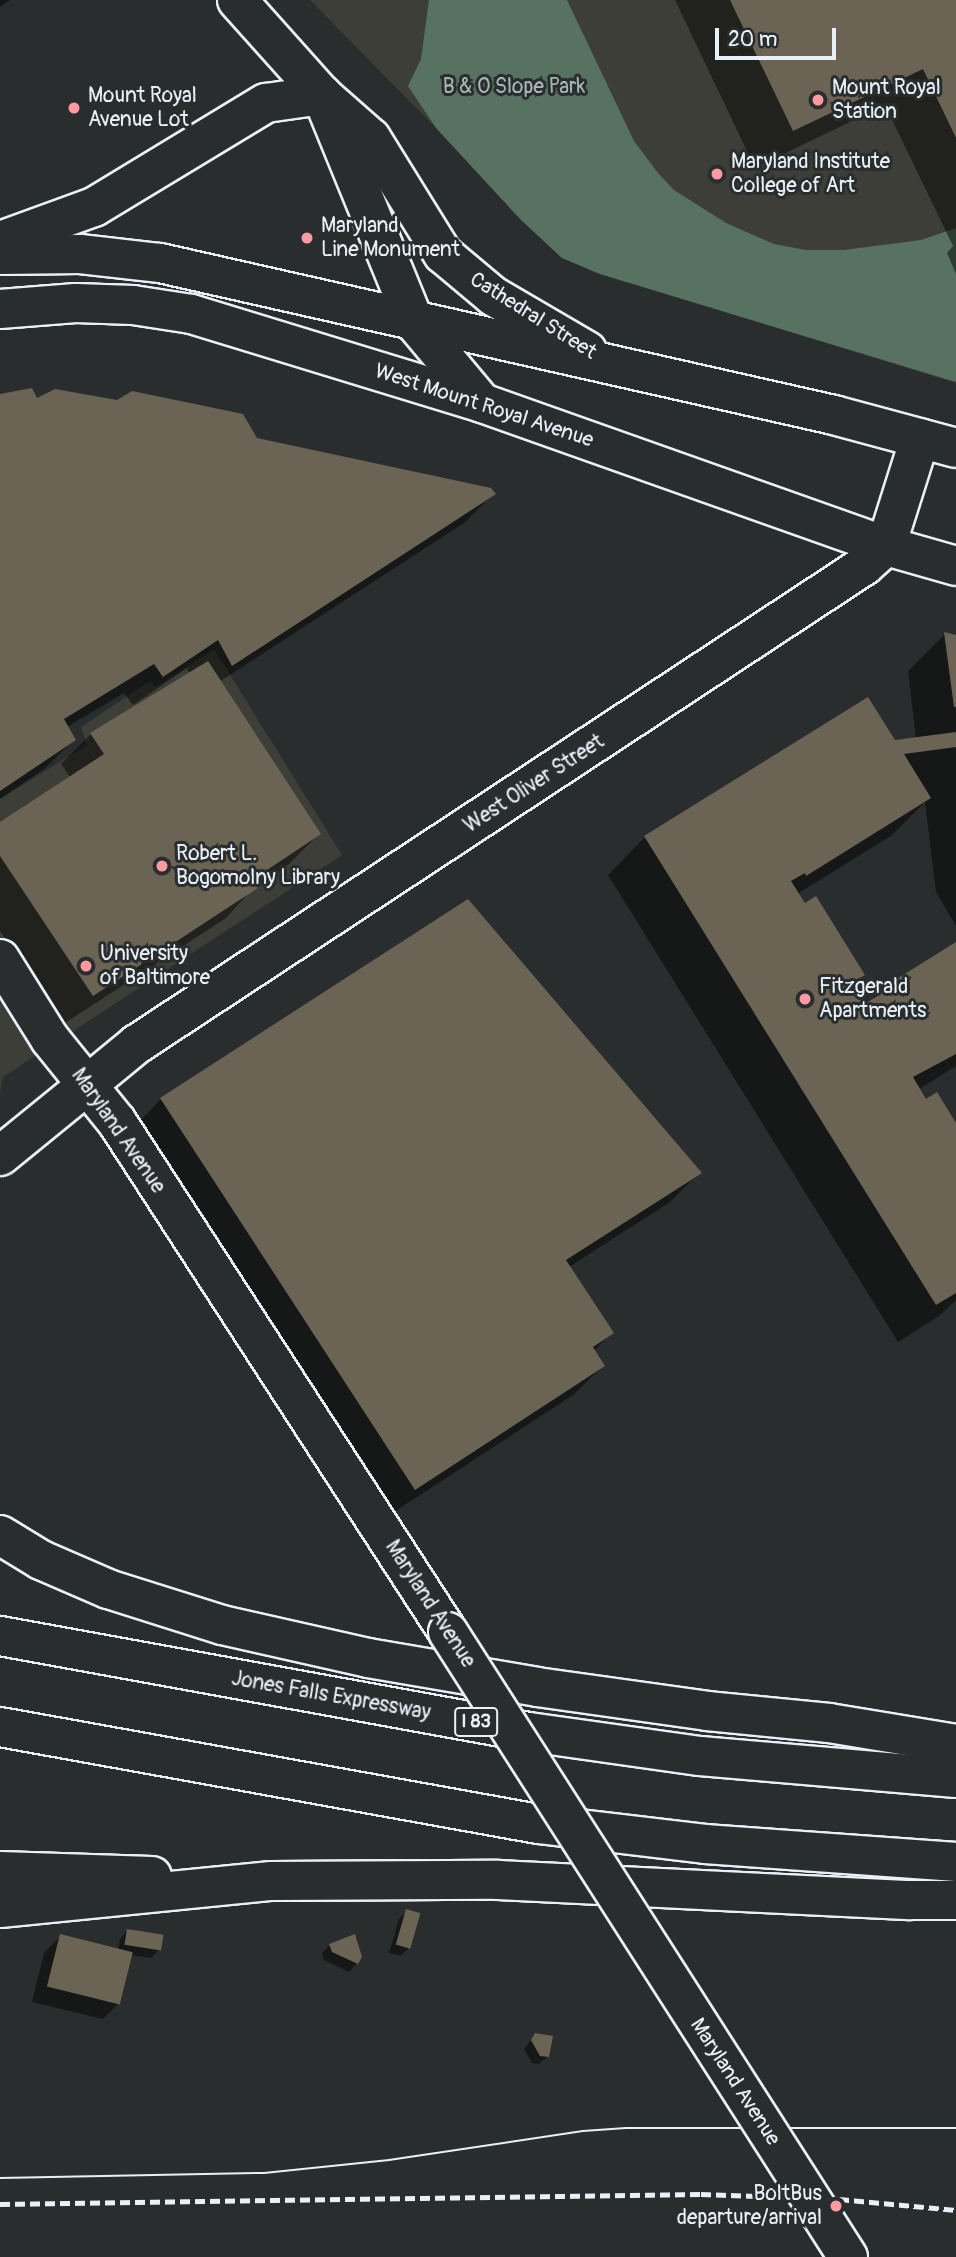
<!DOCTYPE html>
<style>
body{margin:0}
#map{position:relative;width:956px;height:2257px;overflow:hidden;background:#2a2d2e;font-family:Pangolin,sans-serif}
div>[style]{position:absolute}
.built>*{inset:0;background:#3e3e39}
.green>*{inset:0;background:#577260}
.shadow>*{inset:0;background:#0007}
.building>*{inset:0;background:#6b6454;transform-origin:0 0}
.roads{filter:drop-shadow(2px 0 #e8f1f8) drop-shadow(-2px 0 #e8f1f8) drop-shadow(0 2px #e8f1f8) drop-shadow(0 -2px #e8f1f8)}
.minor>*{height:38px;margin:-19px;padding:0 19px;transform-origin:19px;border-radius:19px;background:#2a2d2e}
.major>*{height:38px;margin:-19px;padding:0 19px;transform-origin:19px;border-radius:19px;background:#2a2d2e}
.highway>*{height:38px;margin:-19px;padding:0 19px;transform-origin:19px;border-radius:19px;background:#2a2d2e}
.tram>*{height:2px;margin:-1px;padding:0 1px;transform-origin:1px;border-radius:1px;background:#e8f1f8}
.rail>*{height:5px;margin-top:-2.5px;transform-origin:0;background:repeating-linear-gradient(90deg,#e8f1f8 0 10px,transparent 0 15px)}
.bridges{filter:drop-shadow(2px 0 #e8f1f8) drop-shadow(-2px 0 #e8f1f8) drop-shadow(0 2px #e8f1f8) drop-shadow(0 -2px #e8f1f8)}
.major-bridge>*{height:38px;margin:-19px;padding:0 19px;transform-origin:19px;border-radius:19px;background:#2a2d2e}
.dots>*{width:19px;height:19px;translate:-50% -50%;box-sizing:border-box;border:4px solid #2a2d2e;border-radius:50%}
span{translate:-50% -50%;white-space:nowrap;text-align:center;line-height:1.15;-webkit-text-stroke:6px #2a2d2e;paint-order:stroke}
.shield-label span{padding:2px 5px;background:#2a2d2e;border:2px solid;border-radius:5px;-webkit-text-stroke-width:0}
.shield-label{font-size:19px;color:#e8f1f8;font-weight:700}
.park-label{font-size:21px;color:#a7b8b4}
.poi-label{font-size:21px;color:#e8f1f8}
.left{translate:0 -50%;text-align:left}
.right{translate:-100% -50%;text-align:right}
.street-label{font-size:21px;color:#e8f1f8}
.scale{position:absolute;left:715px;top:28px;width:121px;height:32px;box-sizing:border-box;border:4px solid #e8f1f8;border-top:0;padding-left:9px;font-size:21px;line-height:24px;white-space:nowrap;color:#e8f1f8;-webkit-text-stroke:5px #2a2d2e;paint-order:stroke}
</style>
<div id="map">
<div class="built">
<div style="clip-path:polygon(310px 0,956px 0,956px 383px,600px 274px,562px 258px,521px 220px,436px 128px)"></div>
<div style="clip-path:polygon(214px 649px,342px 855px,3px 1077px,0 1093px,0 799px,87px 745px,81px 727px,150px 681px,156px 687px)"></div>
</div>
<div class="green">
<div style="clip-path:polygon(429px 0,567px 0,634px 141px,658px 173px,674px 190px,726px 223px,774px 244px,806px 250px,844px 250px,921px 240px,956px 228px,956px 382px,600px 274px,562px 258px,521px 220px,436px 128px,408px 86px,421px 59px)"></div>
</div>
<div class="shadow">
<div style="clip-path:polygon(0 0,10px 0,0 7px)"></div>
<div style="clip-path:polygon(675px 0,956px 0,956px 274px,947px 253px,953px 246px,885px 105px,755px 168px)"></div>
<div style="clip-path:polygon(0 396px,256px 439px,494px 493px,464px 523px,219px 682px,319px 834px,289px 864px,255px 886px,226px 918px,62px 1025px,0 931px,0 824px,71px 778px,61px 764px,91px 734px,190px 674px,187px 668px,133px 705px,124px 693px,67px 727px,74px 740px,44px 769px,0 799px)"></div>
<div style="clip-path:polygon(945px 634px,956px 637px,956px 926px,936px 892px,925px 802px,891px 836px,797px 894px,863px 975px,853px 984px,866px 1006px,880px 992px,956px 944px,956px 1066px,918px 1090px,926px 1101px,956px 1126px,956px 1300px,939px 1316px,898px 1342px,608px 875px,645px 837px,894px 742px,916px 739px,908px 671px)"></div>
<div style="clip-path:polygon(161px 1099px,699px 1173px,670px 1202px,569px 1267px,611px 1333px,594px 1351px,603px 1366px,573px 1395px,385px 1518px,132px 1129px)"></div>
<div style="clip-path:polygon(407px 1911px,409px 1948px,401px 1956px,389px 1953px,399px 1919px)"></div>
<div style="clip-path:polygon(128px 1930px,159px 1950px,151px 1958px,130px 1955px,119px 2003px,103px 2019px,32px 2002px,44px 1953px,61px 1936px,118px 1950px,120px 1939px)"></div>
<div style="clip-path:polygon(330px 1945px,357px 1963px,349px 1972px,324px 1960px,322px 1953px)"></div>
<div style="clip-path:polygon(535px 2035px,548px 2056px,539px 2064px,532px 2063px,524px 2049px)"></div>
</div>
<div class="building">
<div style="clip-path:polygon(730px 0,956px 0,956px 138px,923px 69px,793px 131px)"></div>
<div style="clip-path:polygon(32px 388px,37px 398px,55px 389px,117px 400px,132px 391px,243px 414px,257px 438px,491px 488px,496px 494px,232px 666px,218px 640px,163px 677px,154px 664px,64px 719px,76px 740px,0 791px,0 394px)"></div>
<div style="clip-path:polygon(944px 632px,956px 635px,956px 707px,954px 707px)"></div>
<div style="clip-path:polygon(208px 661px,321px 834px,252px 880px,258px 888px,93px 996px,0 856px,0 822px,104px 754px,90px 733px)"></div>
<div style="clip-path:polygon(868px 697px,895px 740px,956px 732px,956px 747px,904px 754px,931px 798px,806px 876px,805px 873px,791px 881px,805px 903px,816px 896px,865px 975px,853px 982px,866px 1003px,881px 994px,879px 990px,956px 942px,956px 1054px,913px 1077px,926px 1099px,937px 1092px,956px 1123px,956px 1293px,936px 1305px,644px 836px)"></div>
<div style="clip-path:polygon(468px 899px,702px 1173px,566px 1260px,614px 1333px,593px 1347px,605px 1366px,415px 1490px,160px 1098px)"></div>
<div style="left:406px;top:1909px;width:15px;height:37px;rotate:16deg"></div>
<div style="left:127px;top:1929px;width:37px;height:16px;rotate:9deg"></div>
<div style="left:60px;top:1934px;width:75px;height:54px;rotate:14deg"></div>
<div style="clip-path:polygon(355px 1934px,362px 1957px,358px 1964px,332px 1952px,329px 1944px)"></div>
<div style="clip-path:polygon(535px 2033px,553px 2036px,549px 2057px,540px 2056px,531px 2040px)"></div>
</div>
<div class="roads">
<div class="minor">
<div style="left:87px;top:1085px;width:65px;rotate:-39.4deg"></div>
<div style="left:137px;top:1044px;width:871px;rotate:-33.34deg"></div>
<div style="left:865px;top:565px;width:28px;rotate:-42deg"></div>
<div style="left:886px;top:546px;width:113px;rotate:-72.5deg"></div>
</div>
<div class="major">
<div style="left:237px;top:0;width:127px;rotate:48.2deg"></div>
<div style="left:322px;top:95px;width:65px;rotate:41.3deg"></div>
<div style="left:371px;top:138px;width:137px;rotate:58.2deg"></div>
<div style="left:443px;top:254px;width:65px;rotate:40deg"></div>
<div style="left:493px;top:296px;width:109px;rotate:30.3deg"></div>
<div style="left:325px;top:103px;width:238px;rotate:67.8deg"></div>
<div style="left:415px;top:323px;width:104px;rotate:50.1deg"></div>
<div style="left:0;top:241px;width:100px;rotate:-19.9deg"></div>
<div style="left:94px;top:207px;width:201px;rotate:-31.2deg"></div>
<div style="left:266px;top:103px;width:57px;rotate:-8.1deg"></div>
<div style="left:0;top:255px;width:80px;rotate:-0.7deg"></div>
<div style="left:80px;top:254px;width:81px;rotate:6.4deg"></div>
<div style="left:160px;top:263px;width:691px;rotate:12.71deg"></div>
<div style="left:834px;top:415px;width:126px;rotate:15.1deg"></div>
<div style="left:0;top:309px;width:76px;rotate:-4.5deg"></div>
<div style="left:76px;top:303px;width:57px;rotate:2deg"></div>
<div style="left:133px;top:305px;width:59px;rotate:8.8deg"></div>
<div style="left:191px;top:314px;width:304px;rotate:17deg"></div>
<div style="left:482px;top:403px;width:429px;rotate:19.5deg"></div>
<div style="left:886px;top:546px;width:73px;rotate:15.9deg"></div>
<div style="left:0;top:959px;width:94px;rotate:58deg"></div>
<div style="left:50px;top:1039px;width:107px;rotate:51.1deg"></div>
<div style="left:117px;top:1122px;width:608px;rotate:57.02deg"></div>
</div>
<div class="highway">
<div style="left:0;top:1156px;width:112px;rotate:-39.2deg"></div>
<div style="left:0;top:1535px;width:48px;rotate:31.4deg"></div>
<div style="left:41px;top:1560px;width:73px;rotate:23.4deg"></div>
<div style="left:108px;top:1589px;width:120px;rotate:17.5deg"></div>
<div style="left:222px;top:1625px;width:150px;rotate:12.7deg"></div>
<div style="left:368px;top:1658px;width:171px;rotate:9.7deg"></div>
<div style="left:537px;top:1687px;width:172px;rotate:8deg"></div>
<div style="left:707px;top:1711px;width:123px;rotate:5.6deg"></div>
<div style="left:829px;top:1723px;width:129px;rotate:9.4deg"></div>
<div style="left:0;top:1636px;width:538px;rotate:10.29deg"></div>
<div style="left:529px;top:1732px;width:173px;rotate:8deg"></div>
<div style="left:700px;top:1756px;width:257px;rotate:4.9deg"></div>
<div style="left:0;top:1727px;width:547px;rotate:10.22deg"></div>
<div style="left:538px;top:1824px;width:168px;rotate:6.8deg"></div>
<div style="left:705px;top:1844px;width:252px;rotate:4.1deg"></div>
<div style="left:0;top:1871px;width:152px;rotate:1.9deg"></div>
<div style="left:0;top:1908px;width:273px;rotate:-5.7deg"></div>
<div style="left:272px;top:1881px;width:226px;rotate:-0.3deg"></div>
<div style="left:498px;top:1880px;width:413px;rotate:2.8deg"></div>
<div style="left:911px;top:1900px;width:45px"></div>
</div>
</div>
<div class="tram">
<div style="left:0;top:2178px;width:264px;rotate:-1.1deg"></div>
<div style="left:264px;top:2173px;width:126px;rotate:-5.9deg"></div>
<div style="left:389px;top:2160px;width:196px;rotate:-8.5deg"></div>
<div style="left:583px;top:2131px;width:43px;rotate:-4deg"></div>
<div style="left:626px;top:2128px;width:330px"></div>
</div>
<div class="rail">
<div style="left:0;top:2204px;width:701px;rotate:-0.82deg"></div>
<div style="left:701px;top:2194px;width:138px;rotate:2.1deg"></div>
<div style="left:839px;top:2199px;width:118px;rotate:5.4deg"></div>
</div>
<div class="bridges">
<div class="major-bridge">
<div style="left:448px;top:1632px;width:742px;rotate:57.38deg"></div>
</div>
</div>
<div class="dots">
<div style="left:818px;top:100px;background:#ff9aa2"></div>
<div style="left:74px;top:108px;background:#ff9aa2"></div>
<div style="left:717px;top:174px;background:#ff9aa2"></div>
<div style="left:307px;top:238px;background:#ff9aa2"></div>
<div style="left:162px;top:866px;background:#ff9aa2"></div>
<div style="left:86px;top:966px;background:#ff9aa2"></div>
<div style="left:805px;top:999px;background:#ff9aa2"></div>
<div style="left:836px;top:2206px;background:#ff9aa2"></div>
</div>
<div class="shield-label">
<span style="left:476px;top:1722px">I 83</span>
</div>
<div class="park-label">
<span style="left:514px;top:87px">B &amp; O Slope Park</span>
</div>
<div class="poi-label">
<span class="left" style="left:832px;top:100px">Mount Royal<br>Station</span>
<span class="left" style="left:88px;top:108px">Mount Royal<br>Avenue Lot</span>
<span class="left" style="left:731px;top:174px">Maryland Institute<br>College of Art</span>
<span class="left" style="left:321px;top:238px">Maryland<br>Line Monument</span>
<span class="left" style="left:176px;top:866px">Robert L.<br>Bogomolny Library</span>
<span class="left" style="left:100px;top:966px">University<br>of Baltimore</span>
<span class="left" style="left:819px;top:999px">Fitzgerald<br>Apartments</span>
<span class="right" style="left:822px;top:2206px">BoltBus<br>departure/arrival</span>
</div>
<div class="street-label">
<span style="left:533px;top:316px;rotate:32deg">Cathedral Street</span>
<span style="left:484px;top:406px;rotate:18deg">West Mount Royal Avenue</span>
<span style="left:534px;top:784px;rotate:-33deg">West Oliver Street</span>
<span style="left:118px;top:1131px;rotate:55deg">Maryland Avenue</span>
<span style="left:430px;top:1604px;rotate:57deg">Maryland Avenue</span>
<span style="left:331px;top:1696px;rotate:10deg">Jones Falls Expressway</span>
<span style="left:735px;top:2082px;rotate:57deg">Maryland Avenue</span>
</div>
<div class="scale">20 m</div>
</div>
